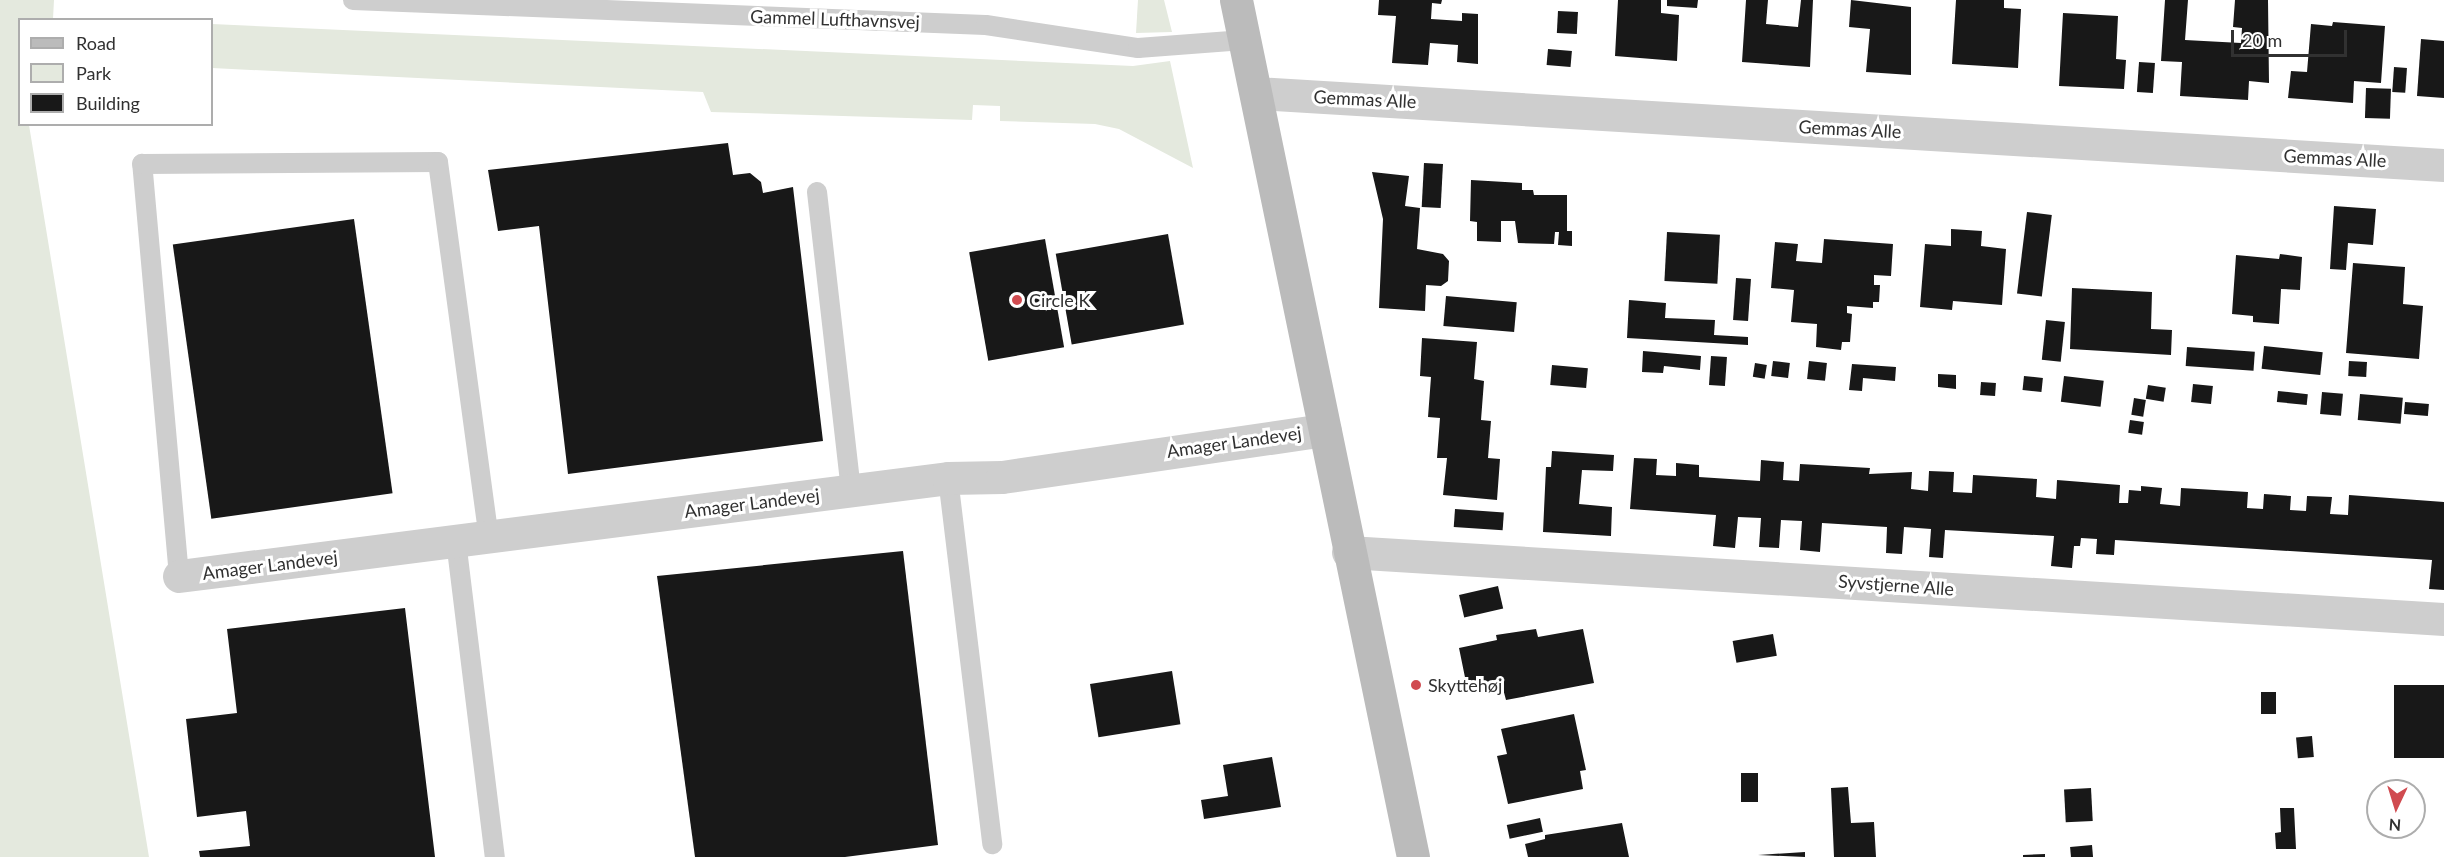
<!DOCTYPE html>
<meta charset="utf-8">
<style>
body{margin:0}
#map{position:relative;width:2444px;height:857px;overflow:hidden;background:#fff;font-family:Lato,sans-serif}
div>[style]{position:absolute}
.green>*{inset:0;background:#e4e9de}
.building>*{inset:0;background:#181818;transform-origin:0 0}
.lane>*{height:20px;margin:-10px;padding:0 10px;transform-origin:10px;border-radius:10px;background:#cecece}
.street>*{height:33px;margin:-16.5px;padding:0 16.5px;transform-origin:16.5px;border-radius:16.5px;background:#cecece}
.secondary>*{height:33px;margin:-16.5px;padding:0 16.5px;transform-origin:16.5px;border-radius:16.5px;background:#bbb}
.dots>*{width:16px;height:16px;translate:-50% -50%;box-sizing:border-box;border:3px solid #fff;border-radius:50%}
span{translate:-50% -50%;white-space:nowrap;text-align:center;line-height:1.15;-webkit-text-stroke:6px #fff;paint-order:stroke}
.street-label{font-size:18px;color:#313131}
.poi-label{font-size:18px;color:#313131}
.left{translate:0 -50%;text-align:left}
.legend{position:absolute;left:18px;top:18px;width:195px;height:108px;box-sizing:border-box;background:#fff;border:2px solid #adadad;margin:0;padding:8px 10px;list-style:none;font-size:18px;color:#313131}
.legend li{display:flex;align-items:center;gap:12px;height:30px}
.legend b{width:30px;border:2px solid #adadad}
.north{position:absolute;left:2366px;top:779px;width:60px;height:60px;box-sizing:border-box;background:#fff;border:2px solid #adadad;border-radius:50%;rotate:184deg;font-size:16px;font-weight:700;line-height:24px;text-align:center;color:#313131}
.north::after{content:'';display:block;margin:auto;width:21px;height:27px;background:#d04b50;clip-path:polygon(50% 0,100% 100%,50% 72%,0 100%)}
.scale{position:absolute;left:2231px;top:30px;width:116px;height:27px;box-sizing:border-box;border:3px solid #313131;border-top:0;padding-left:8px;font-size:18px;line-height:21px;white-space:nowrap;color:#313131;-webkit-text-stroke:4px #fff;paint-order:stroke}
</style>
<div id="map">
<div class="green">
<div style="clip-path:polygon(0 0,54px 0,53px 19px,20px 20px,20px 124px,29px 125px,149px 857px,0 857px)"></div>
<div style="clip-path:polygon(1138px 0,1164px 0,1172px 32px,1136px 33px)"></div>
<div style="clip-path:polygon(212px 24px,1133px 66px,1170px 61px,1193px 168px,1119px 129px,1095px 124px,1000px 121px,1000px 106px,973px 105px,972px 120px,711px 112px,703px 92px,212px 68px)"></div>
</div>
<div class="building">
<div style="clip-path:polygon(1379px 0,1442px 0,1441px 4px,1432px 3px,1431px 19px,1462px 21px,1462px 13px,1478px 14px,1478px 64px,1457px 62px,1458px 45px,1430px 43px,1428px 65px,1392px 63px,1396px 16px,1378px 15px)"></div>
<div style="clip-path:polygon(1618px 0,1661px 0,1661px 13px,1679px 15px,1677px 61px,1615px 56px)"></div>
<div style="clip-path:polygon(1667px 0,1698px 0,1697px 8px,1667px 6px)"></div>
<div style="clip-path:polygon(1746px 0,1768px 0,1766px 24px,1798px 27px,1801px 0,1813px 0,1810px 67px,1742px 62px)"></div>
<div style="clip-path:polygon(1851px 0,1911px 7px,1911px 75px,1866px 72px,1870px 29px,1849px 27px)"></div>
<div style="clip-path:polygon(1956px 0,2004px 0,2004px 8px,2021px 9px,2018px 68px,1952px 64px)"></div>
<div style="clip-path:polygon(2165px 0,2188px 0,2185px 40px,2241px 43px,2242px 28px,2233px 27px,2235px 0,2268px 0,2269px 83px,2249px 81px,2248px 100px,2180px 96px,2182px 62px,2161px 61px)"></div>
<div style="left:1558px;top:11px;width:20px;height:22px;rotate:3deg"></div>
<div style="clip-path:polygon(2063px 13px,2118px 16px,2116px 59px,2126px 60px,2124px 89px,2059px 86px)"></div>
<div style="clip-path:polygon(2333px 22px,2385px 26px,2381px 83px,2354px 81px,2353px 103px,2288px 98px,2291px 71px,2307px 72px,2311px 24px,2332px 26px)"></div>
<div style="clip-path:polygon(2421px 39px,2444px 41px,2444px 98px,2417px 96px)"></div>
<div style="left:1548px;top:49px;width:24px;height:16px;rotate:5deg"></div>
<div style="left:2139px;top:62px;width:16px;height:30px;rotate:4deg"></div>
<div style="left:2394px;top:67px;width:13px;height:25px;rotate:4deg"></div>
<div style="left:2366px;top:88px;width:25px;height:30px;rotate:2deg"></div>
<div style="clip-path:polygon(728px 143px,733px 175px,750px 173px,761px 182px,763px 193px,793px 187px,823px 441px,568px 474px,539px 226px,498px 231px,488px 170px)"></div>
<div style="left:1424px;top:163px;width:19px;height:44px;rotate:3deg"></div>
<div style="clip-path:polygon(1372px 172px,1409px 176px,1405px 206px,1420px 208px,1417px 249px,1443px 254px,1449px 261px,1448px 281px,1441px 286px,1426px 285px,1425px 311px,1379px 308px,1383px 219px)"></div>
<div style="clip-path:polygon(1471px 180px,1522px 183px,1522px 190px,1533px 190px,1534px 195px,1567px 195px,1567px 231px,1572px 231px,1572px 246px,1558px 245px,1559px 232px,1555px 232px,1554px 244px,1518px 243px,1515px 221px,1501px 221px,1501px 242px,1477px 241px,1477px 222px,1470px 221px)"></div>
<div style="clip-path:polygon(2334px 206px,2376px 209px,2373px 245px,2348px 243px,2346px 270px,2330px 269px)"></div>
<div style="left:2027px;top:212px;width:25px;height:82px;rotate:7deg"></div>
<div style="left:354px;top:219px;width:277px;height:183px;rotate:82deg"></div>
<div style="clip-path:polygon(1951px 229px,1982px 231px,1981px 246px,2006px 249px,2002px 305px,1953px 301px,1952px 310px,1920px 307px,1925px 244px,1951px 246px)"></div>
<div style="left:1667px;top:232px;width:53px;height:49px;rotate:3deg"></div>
<div style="left:1168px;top:234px;width:92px;height:114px;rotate:80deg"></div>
<div style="left:1045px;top:239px;width:110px;height:77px;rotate:80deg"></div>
<div style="clip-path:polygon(1824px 239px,1893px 244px,1891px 276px,1874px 275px,1874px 285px,1880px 285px,1879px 302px,1873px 302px,1873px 308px,1847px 306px,1847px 313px,1852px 314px,1850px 342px,1842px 342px,1841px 350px,1816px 347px,1817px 324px,1791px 322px,1794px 290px,1771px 288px,1775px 242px,1798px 244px,1796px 261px,1822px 263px)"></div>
<div style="clip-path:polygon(2280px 254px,2302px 257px,2300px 290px,2281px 289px,2279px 324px,2253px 322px,2253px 316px,2232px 314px,2236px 255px,2279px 259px)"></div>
<div style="clip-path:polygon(2353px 263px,2405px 267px,2403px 304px,2423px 306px,2419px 359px,2346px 353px)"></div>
<div style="left:1736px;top:278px;width:15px;height:42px;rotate:4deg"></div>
<div style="clip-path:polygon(2072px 288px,2152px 292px,2151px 329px,2172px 330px,2171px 355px,2070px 349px)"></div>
<div style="left:1446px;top:296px;width:71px;height:30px;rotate:5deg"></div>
<div style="clip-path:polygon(1629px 300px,1666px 303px,1665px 318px,1715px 320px,1714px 335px,1748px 337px,1748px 345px,1627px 338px)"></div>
<div style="left:2046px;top:320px;width:19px;height:40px;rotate:6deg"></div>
<div style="clip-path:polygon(1422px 338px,1477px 342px,1474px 379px,1484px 381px,1481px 420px,1491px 421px,1488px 458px,1500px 459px,1497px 500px,1443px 495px,1447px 458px,1437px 458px,1440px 418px,1428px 417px,1431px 377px,1420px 376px)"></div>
<div style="left:2264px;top:346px;width:59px;height:23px;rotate:6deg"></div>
<div style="left:2187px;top:347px;width:68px;height:19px;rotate:4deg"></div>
<div style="clip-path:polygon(1643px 351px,1701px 356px,1700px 370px,1664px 366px,1663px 373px,1642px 372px)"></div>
<div style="left:1711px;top:356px;width:16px;height:29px;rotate:4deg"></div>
<div style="left:1773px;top:361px;width:17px;height:15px;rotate:7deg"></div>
<div style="left:1809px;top:361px;width:18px;height:18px;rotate:6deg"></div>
<div style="left:2349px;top:361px;width:18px;height:15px;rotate:3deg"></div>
<div style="left:1755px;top:363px;width:12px;height:14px;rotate:9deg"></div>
<div style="clip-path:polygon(1852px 364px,1896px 367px,1895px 381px,1863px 378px,1862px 391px,1849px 390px)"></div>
<div style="left:1552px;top:365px;width:36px;height:20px;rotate:5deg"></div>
<div style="clip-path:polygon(1938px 374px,1956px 375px,1956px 389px,1938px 387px)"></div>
<div style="left:2024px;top:376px;width:19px;height:14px;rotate:6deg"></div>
<div style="left:2064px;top:376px;width:40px;height:26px;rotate:7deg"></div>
<div style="left:1981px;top:382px;width:15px;height:13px;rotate:4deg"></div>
<div style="left:2193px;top:384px;width:20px;height:18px;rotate:6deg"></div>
<div style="left:2148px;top:385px;width:18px;height:14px;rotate:9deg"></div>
<div style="left:2278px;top:391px;width:30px;height:11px;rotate:6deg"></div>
<div style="left:2322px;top:392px;width:21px;height:22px;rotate:5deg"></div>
<div style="left:2360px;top:394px;width:43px;height:26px;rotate:5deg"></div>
<div style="left:2134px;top:398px;width:12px;height:17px;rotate:9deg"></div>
<div style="left:2405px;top:402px;width:24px;height:12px;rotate:5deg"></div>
<div style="left:2130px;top:420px;width:14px;height:13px;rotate:8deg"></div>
<div style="clip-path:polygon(1552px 451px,1614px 455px,1613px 471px,1582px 470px,1579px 504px,1612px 507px,1611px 536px,1543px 532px,1546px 467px,1551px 467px)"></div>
<div style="clip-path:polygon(1634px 458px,1657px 459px,1656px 475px,1676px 476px,1676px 463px,1699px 465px,1699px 477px,1760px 481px,1761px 460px,1784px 462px,1783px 480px,1799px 481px,1800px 464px,1870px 468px,1869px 474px,1912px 472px,1911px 489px,1928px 491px,1929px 471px,1954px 472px,1953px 492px,1972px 493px,1973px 475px,2037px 479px,2036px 497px,2056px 499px,2057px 480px,2120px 485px,2119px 503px,2128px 503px,2129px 490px,2141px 491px,2141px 486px,2162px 488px,2160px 504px,2180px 506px,2181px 488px,2248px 492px,2247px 508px,2263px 509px,2264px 494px,2291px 496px,2290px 510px,2306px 511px,2307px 496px,2332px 497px,2330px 514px,2348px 515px,2349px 495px,2444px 502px,2444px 590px,2429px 589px,2432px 560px,2115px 540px,2114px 555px,2096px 554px,2097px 539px,2081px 538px,2080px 546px,2074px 546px,2072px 568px,2051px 566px,2054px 536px,1945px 530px,1943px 558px,1929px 557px,1931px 529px,1904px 527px,1902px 554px,1886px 553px,1887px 527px,1822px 523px,1820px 552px,1800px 550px,1802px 521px,1781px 520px,1779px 548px,1759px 547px,1761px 518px,1738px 517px,1735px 548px,1713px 546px,1716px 515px,1630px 509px)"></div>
<div style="left:1455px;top:509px;width:49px;height:18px;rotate:4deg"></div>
<div style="clip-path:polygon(903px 551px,938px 845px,845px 857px,695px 857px,657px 576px)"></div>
<div style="left:1498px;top:586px;width:23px;height:40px;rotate:77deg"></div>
<div style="clip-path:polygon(405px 608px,435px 857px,200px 857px,199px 851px,250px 846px,246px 811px,197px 817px,186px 719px,237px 713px,227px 629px)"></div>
<div style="clip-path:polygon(1536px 629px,1538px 637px,1583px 629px,1594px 683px,1506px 700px,1502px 685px,1468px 692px,1459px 648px,1497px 640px,1496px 635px)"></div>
<div style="left:1773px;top:634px;width:22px;height:41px;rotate:80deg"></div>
<div style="left:1172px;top:671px;width:54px;height:83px;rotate:81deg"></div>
<div style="left:2444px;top:685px;width:73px;height:50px;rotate:90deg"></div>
<div style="left:2261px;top:692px;width:15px;height:22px"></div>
<div style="clip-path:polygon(1574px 714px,1586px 770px,1580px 771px,1583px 789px,1508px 804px,1497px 756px,1507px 754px,1501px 729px)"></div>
<div style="left:2312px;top:736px;width:21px;height:16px;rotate:85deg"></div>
<div style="clip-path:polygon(1272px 757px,1281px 807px,1204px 819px,1201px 800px,1228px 796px,1223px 765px)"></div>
<div style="left:1741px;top:773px;width:17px;height:29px"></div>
<div style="clip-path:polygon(1848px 787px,1851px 823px,1874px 822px,1876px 857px,1834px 857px,1831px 788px)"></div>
<div style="left:2091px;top:788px;width:33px;height:27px;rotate:87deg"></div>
<div style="clip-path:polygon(2280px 808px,2294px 808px,2296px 849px,2276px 849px,2275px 833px,2281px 832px)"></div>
<div style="left:1540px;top:818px;width:14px;height:34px;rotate:78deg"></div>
<div style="clip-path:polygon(1622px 823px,1629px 857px,1528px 857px,1525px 844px,1545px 839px,1545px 835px)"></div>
<div style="left:2092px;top:845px;width:12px;height:22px;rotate:85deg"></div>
<div style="clip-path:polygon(1805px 852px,1805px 857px,1758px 855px)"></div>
<div style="clip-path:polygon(2045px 854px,2045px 857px,2023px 857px,2023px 855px)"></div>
</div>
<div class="lane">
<div style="left:353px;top:0;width:633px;rotate:2.26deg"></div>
<div style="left:986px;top:25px;width:154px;rotate:8.6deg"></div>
<div style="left:1138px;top:48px;width:106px;rotate:-4.3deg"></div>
<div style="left:817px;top:192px;width:300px;rotate:83.5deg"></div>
<div style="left:948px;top:478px;width:369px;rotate:83.1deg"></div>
<div style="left:456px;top:541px;width:318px;rotate:83deg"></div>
<div style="left:179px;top:576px;width:414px;rotate:-95.1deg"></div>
<div style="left:142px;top:164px;width:296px;rotate:-0.4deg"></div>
<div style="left:438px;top:162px;width:378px;rotate:82.3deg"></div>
</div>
<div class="street">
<div style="left:1256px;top:93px;width:1190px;rotate:3.47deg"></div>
<div style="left:1348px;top:552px;width:1098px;rotate:3.5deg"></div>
<div style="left:179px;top:576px;width:775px;rotate:-7.26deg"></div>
<div style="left:948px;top:478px;width:54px;rotate:-1.1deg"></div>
<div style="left:1002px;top:477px;width:326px;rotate:-8.3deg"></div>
</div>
<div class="secondary">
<div style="left:1236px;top:0;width:875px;rotate:78.33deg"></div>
</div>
<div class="dots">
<div style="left:1017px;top:300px;background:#d04b50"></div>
<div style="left:1416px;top:685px;background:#d04b50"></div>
</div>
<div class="street-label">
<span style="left:835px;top:19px;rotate:2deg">Gammel Lufthavnsvej</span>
<span style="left:1365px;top:99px;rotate:3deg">Gemmas Alle</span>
<span style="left:1850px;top:129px;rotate:3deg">Gemmas Alle</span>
<span style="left:2335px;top:158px;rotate:3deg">Gemmas Alle</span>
<span style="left:1234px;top:442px;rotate:-8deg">Amager Landevej</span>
<span style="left:752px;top:503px;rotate:-7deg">Amager Landevej</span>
<span style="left:270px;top:565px;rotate:-7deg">Amager Landevej</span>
<span style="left:1896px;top:585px;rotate:4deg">Syvstjerne Alle</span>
</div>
<div class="poi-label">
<span class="left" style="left:1029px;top:300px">Circle K</span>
<span class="left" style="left:1428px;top:685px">Skyttehøj</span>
</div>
<ul class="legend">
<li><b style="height:8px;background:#bbb"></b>Road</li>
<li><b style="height:16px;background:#e4e9de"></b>Park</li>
<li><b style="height:16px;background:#181818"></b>Building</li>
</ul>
<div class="north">N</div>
<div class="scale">20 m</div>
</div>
